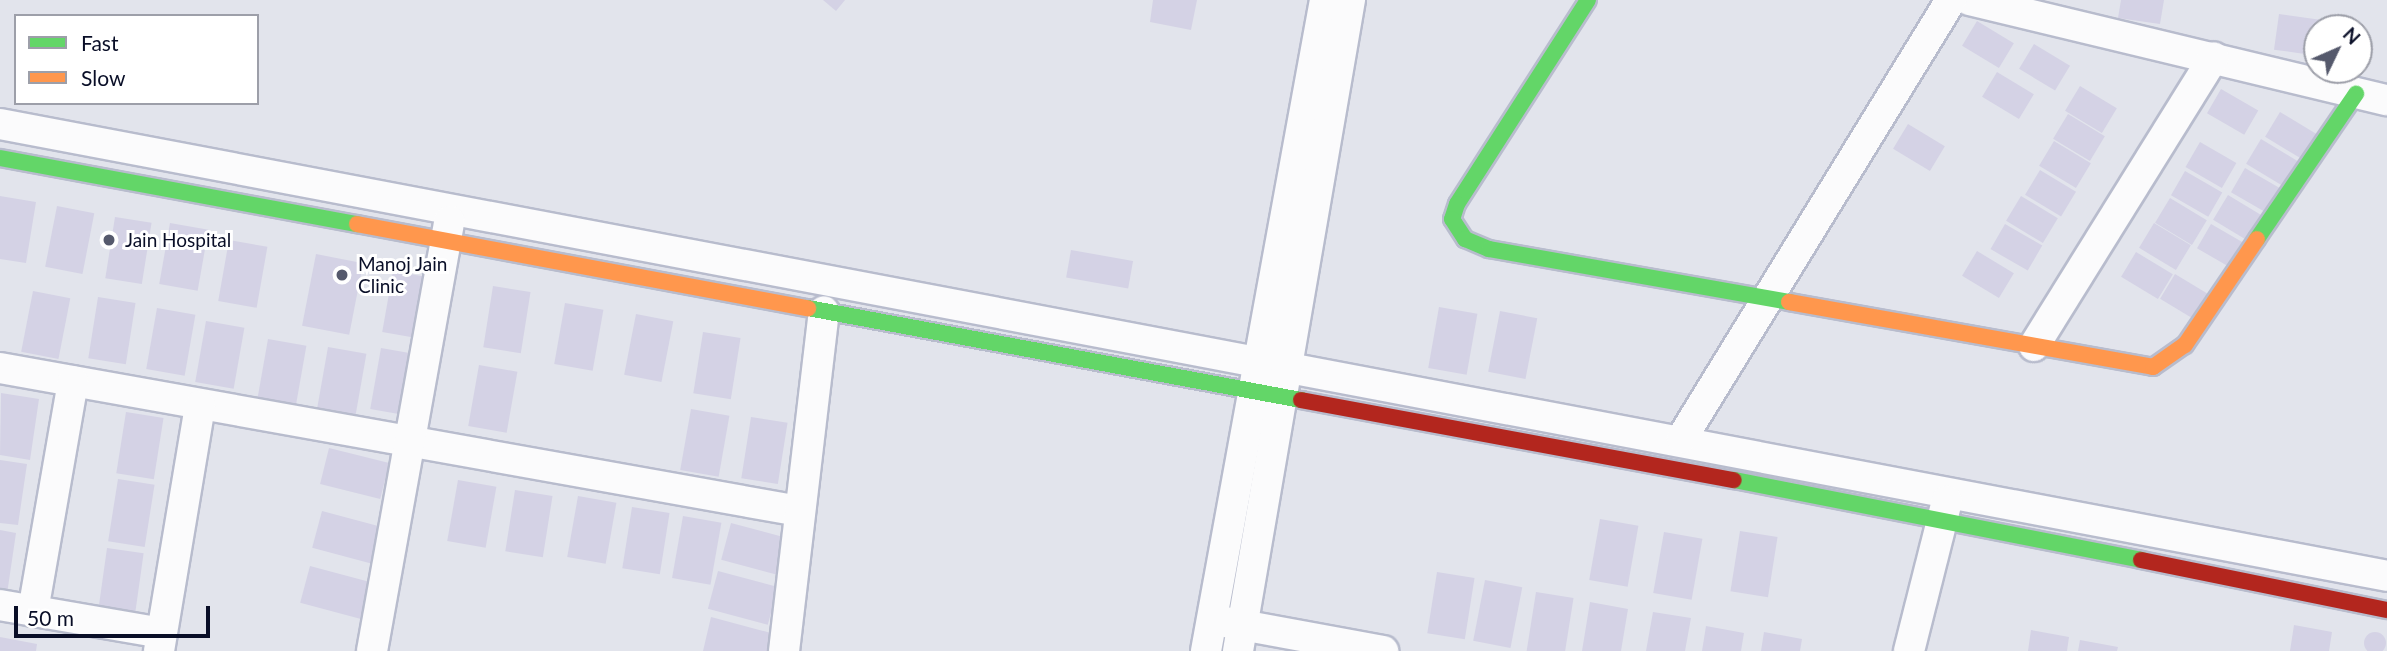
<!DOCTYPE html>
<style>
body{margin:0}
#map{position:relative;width:2387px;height:651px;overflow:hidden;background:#e2e4ec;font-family:Lato,sans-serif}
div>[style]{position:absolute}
.building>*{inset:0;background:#d4d2e5;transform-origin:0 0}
.round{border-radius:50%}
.roads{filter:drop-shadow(2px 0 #b8bccd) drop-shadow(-2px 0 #b8bccd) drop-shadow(0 2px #b8bccd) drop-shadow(0 -2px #b8bccd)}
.street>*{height:30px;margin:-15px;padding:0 15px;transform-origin:15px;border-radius:15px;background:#fbfbfc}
.fast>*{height:16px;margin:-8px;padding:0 8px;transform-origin:8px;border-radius:8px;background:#63d668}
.slow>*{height:16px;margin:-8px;padding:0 8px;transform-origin:8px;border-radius:8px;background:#ff974d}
.jam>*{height:16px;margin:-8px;padding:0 8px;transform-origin:8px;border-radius:8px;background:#b3261e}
.dots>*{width:19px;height:19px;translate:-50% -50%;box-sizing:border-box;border:4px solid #fff;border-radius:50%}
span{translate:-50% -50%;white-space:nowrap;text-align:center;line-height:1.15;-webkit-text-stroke:6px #fff;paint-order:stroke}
.poi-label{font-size:19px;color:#090e27}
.left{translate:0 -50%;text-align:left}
.legend{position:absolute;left:14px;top:14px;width:245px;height:91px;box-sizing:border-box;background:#fff;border:2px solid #9d9fa9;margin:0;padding:9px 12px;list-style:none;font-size:21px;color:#090e27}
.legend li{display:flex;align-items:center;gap:14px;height:35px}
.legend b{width:35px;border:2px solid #9d9fa9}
.north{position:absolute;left:2303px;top:14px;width:70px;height:70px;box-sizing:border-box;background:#fff;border:2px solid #9d9fa9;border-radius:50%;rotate:46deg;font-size:19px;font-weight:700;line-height:28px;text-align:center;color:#090e27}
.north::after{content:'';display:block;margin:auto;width:24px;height:32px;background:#55596c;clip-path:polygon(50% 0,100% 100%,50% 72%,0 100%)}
.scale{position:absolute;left:14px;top:606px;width:196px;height:32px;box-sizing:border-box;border:4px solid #090e27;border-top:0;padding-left:9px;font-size:21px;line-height:24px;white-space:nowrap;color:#090e27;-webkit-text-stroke:5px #fff;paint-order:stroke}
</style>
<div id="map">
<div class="building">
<div style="clip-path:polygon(823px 0,845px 0,836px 11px)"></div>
<div style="clip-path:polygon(1153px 0,1197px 0,1191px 30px,1150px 22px)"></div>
<div style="clip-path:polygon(2121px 0,2164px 0,2160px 24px,2118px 18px)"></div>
<div style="left:2279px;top:14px;width:43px;height:36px;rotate:8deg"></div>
<div style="left:1977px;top:21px;width:43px;height:29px;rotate:31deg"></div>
<div style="left:2034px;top:44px;width:42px;height:29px;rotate:31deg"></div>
<div style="left:1997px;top:72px;width:43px;height:29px;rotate:31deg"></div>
<div style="left:2080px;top:86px;width:43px;height:29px;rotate:31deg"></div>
<div style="left:2221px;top:89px;width:43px;height:28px;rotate:30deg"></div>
<div style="left:2280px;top:112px;width:43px;height:29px;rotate:31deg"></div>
<div style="left:2068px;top:114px;width:43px;height:29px;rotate:31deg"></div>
<div style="left:1908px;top:124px;width:43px;height:29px;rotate:31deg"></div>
<div style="left:2261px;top:139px;width:43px;height:29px;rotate:31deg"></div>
<div style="left:2054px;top:141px;width:43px;height:29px;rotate:31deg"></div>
<div style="left:2200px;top:142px;width:42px;height:29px;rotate:30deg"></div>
<div style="left:2245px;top:168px;width:42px;height:28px;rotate:30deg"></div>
<div style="left:2040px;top:170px;width:42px;height:29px;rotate:31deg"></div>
<div style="left:2185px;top:171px;width:43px;height:28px;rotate:30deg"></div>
<div style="left:2228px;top:195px;width:42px;height:29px;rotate:31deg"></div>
<div style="clip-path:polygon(0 196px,36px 202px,26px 263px,0 259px)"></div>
<div style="left:2021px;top:196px;width:43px;height:29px;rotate:31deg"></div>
<div style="left:2170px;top:198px;width:43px;height:29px;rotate:31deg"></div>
<div style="left:57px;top:206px;width:38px;height:62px;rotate:11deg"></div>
<div style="left:115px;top:217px;width:37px;height:62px;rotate:9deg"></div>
<div style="left:170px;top:223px;width:39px;height:62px;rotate:10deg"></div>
<div style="left:2154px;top:223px;width:43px;height:29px;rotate:31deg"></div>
<div style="left:2005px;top:224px;width:43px;height:29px;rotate:30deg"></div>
<div style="left:2211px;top:224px;width:42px;height:28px;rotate:30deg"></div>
<div style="left:229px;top:240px;width:39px;height:62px;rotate:10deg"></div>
<div style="left:1071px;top:250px;width:63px;height:28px;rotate:10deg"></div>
<div style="left:1977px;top:251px;width:43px;height:29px;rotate:31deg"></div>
<div style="left:2136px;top:252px;width:43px;height:29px;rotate:31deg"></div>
<div style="left:316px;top:254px;width:48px;height:73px;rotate:11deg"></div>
<div style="left:393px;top:271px;width:39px;height:62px;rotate:10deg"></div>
<div style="left:2175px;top:274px;width:43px;height:29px;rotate:31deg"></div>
<div style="left:493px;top:286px;width:38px;height:62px;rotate:9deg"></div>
<div style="left:33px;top:291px;width:38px;height:62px;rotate:11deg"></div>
<div style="left:98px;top:297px;width:38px;height:62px;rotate:9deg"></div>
<div style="left:565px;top:303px;width:39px;height:62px;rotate:10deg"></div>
<div style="left:1439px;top:307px;width:39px;height:62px;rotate:10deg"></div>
<div style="left:157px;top:308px;width:39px;height:62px;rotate:10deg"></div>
<div style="left:1500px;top:311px;width:38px;height:62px;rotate:11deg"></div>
<div style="left:636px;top:314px;width:38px;height:62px;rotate:11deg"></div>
<div style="left:206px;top:321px;width:39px;height:62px;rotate:10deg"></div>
<div style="left:703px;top:332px;width:38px;height:62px;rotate:9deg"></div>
<div style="left:268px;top:339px;width:39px;height:62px;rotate:10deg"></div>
<div style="left:328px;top:347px;width:39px;height:62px;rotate:10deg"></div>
<div style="left:381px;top:348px;width:39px;height:62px;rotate:10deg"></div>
<div style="left:479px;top:365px;width:39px;height:62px;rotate:10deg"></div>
<div style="clip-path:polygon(1px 393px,39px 399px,30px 460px,0 455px)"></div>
<div style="left:691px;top:409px;width:39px;height:62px;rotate:10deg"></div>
<div style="left:126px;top:412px;width:38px;height:62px;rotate:9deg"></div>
<div style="left:751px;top:417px;width:37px;height:62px;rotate:9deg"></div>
<div style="left:329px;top:448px;width:62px;height:37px;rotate:14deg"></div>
<div style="clip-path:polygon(0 460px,27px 464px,18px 525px,0 523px)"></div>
<div style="left:118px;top:479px;width:37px;height:63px;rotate:9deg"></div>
<div style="left:458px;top:480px;width:39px;height:62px;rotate:10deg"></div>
<div style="left:515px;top:490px;width:38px;height:62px;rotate:9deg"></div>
<div style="left:578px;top:496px;width:39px;height:62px;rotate:10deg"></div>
<div style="left:632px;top:507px;width:38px;height:62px;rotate:9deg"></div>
<div style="left:322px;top:511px;width:62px;height:38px;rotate:15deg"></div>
<div style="left:683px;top:516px;width:39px;height:63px;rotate:10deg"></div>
<div style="left:1600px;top:519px;width:39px;height:62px;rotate:10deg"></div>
<div style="left:731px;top:523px;width:61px;height:38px;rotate:15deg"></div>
<div style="clip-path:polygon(0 530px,16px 533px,7px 594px,0 593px)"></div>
<div style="left:1740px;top:531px;width:38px;height:61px;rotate:9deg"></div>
<div style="left:1664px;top:532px;width:39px;height:62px;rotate:10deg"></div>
<div style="left:107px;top:548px;width:37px;height:62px;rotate:8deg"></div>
<div style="left:310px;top:566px;width:62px;height:38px;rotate:15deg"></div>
<div style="left:718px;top:571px;width:62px;height:39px;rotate:15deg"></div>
<div style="left:1437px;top:572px;width:38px;height:62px;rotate:9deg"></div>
<div style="left:1485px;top:580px;width:38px;height:62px;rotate:11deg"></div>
<div style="left:1536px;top:592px;width:38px;height:60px;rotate:9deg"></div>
<div style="clip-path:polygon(1590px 602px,1628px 609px,1621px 651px,1582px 651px)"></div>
<div style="clip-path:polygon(1653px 612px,1691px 618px,1685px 651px,1646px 651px)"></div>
<div style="clip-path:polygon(711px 617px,771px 633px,767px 651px,703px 651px)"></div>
<div style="clip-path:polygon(2294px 625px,2332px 632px,2329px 651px,2290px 651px)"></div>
<div style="clip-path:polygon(1706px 626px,1744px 633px,1741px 651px,1702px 651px)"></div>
<div style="clip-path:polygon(2031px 630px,2069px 637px,2067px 651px,2028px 651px)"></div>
<div class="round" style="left:2364px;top:632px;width:22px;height:22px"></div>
<div style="clip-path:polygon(1764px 632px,1802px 639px,1800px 651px,1761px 651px)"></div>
<div style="clip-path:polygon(0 637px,37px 644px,36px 651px,0 651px)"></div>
<div style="clip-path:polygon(2080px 640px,2118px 647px,2117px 651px,2078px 651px)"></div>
</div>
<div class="roads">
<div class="street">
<div style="left:1969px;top:0;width:430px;rotate:13.5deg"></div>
<div style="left:0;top:124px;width:2429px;rotate:10.72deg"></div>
<div style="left:2034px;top:346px;width:340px;rotate:-58.1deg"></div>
<div style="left:0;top:368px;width:812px;rotate:10.15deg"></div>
<div style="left:1682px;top:438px;width:514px;rotate:-58.44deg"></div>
<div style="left:0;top:605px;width:164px;rotate:9.8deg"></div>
<div style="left:33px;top:611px;width:233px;rotate:-80.1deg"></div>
<div style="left:1225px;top:622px;width:161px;rotate:10.4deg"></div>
<div style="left:159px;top:651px;width:249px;rotate:-80.5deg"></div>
<div style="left:372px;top:651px;width:437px;rotate:-79.8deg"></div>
<div style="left:784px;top:651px;width:342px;rotate:-83.3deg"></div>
<div style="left:1206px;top:651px;width:662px;rotate:-79.64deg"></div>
<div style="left:1238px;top:651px;width:661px;rotate:-80.24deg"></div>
<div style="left:1909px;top:651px;width:155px;rotate:-75.8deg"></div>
</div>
<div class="fast">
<div style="left:1588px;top:0;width:242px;rotate:122.7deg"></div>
<div style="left:1457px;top:204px;width:16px;rotate:108deg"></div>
<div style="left:1452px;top:219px;width:24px;rotate:57deg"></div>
<div style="left:1465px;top:239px;width:26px;rotate:23deg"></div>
<div style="left:1489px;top:249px;width:305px;rotate:10deg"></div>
<div style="left:0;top:158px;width:363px;rotate:10.5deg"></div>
<div style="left:2257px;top:239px;width:176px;rotate:-55.7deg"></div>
<div style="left:808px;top:308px;width:502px;rotate:10.57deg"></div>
<div style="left:1734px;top:480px;width:415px;rotate:11.1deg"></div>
</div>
<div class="slow">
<div style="left:357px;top:224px;width:459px;rotate:10.6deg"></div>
<div style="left:1789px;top:302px;width:370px;rotate:10.1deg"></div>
<div style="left:2153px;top:367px;width:39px;rotate:-35deg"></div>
<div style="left:2185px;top:345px;width:128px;rotate:-55.8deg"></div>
</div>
<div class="jam">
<div style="left:1301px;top:400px;width:440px;rotate:10.5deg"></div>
<div style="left:2141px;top:560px;width:251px;rotate:11.5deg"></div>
</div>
</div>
<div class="dots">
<div style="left:109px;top:240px;background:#55596c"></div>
<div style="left:342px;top:275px;background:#55596c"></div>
</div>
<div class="poi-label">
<span class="left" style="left:125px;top:240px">Jain Hospital</span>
<span class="left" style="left:358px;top:275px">Manoj Jain<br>Clinic</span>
</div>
<ul class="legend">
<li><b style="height:9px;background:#63d668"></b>Fast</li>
<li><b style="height:9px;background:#ff974d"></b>Slow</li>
</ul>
<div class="north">N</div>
<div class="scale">50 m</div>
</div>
